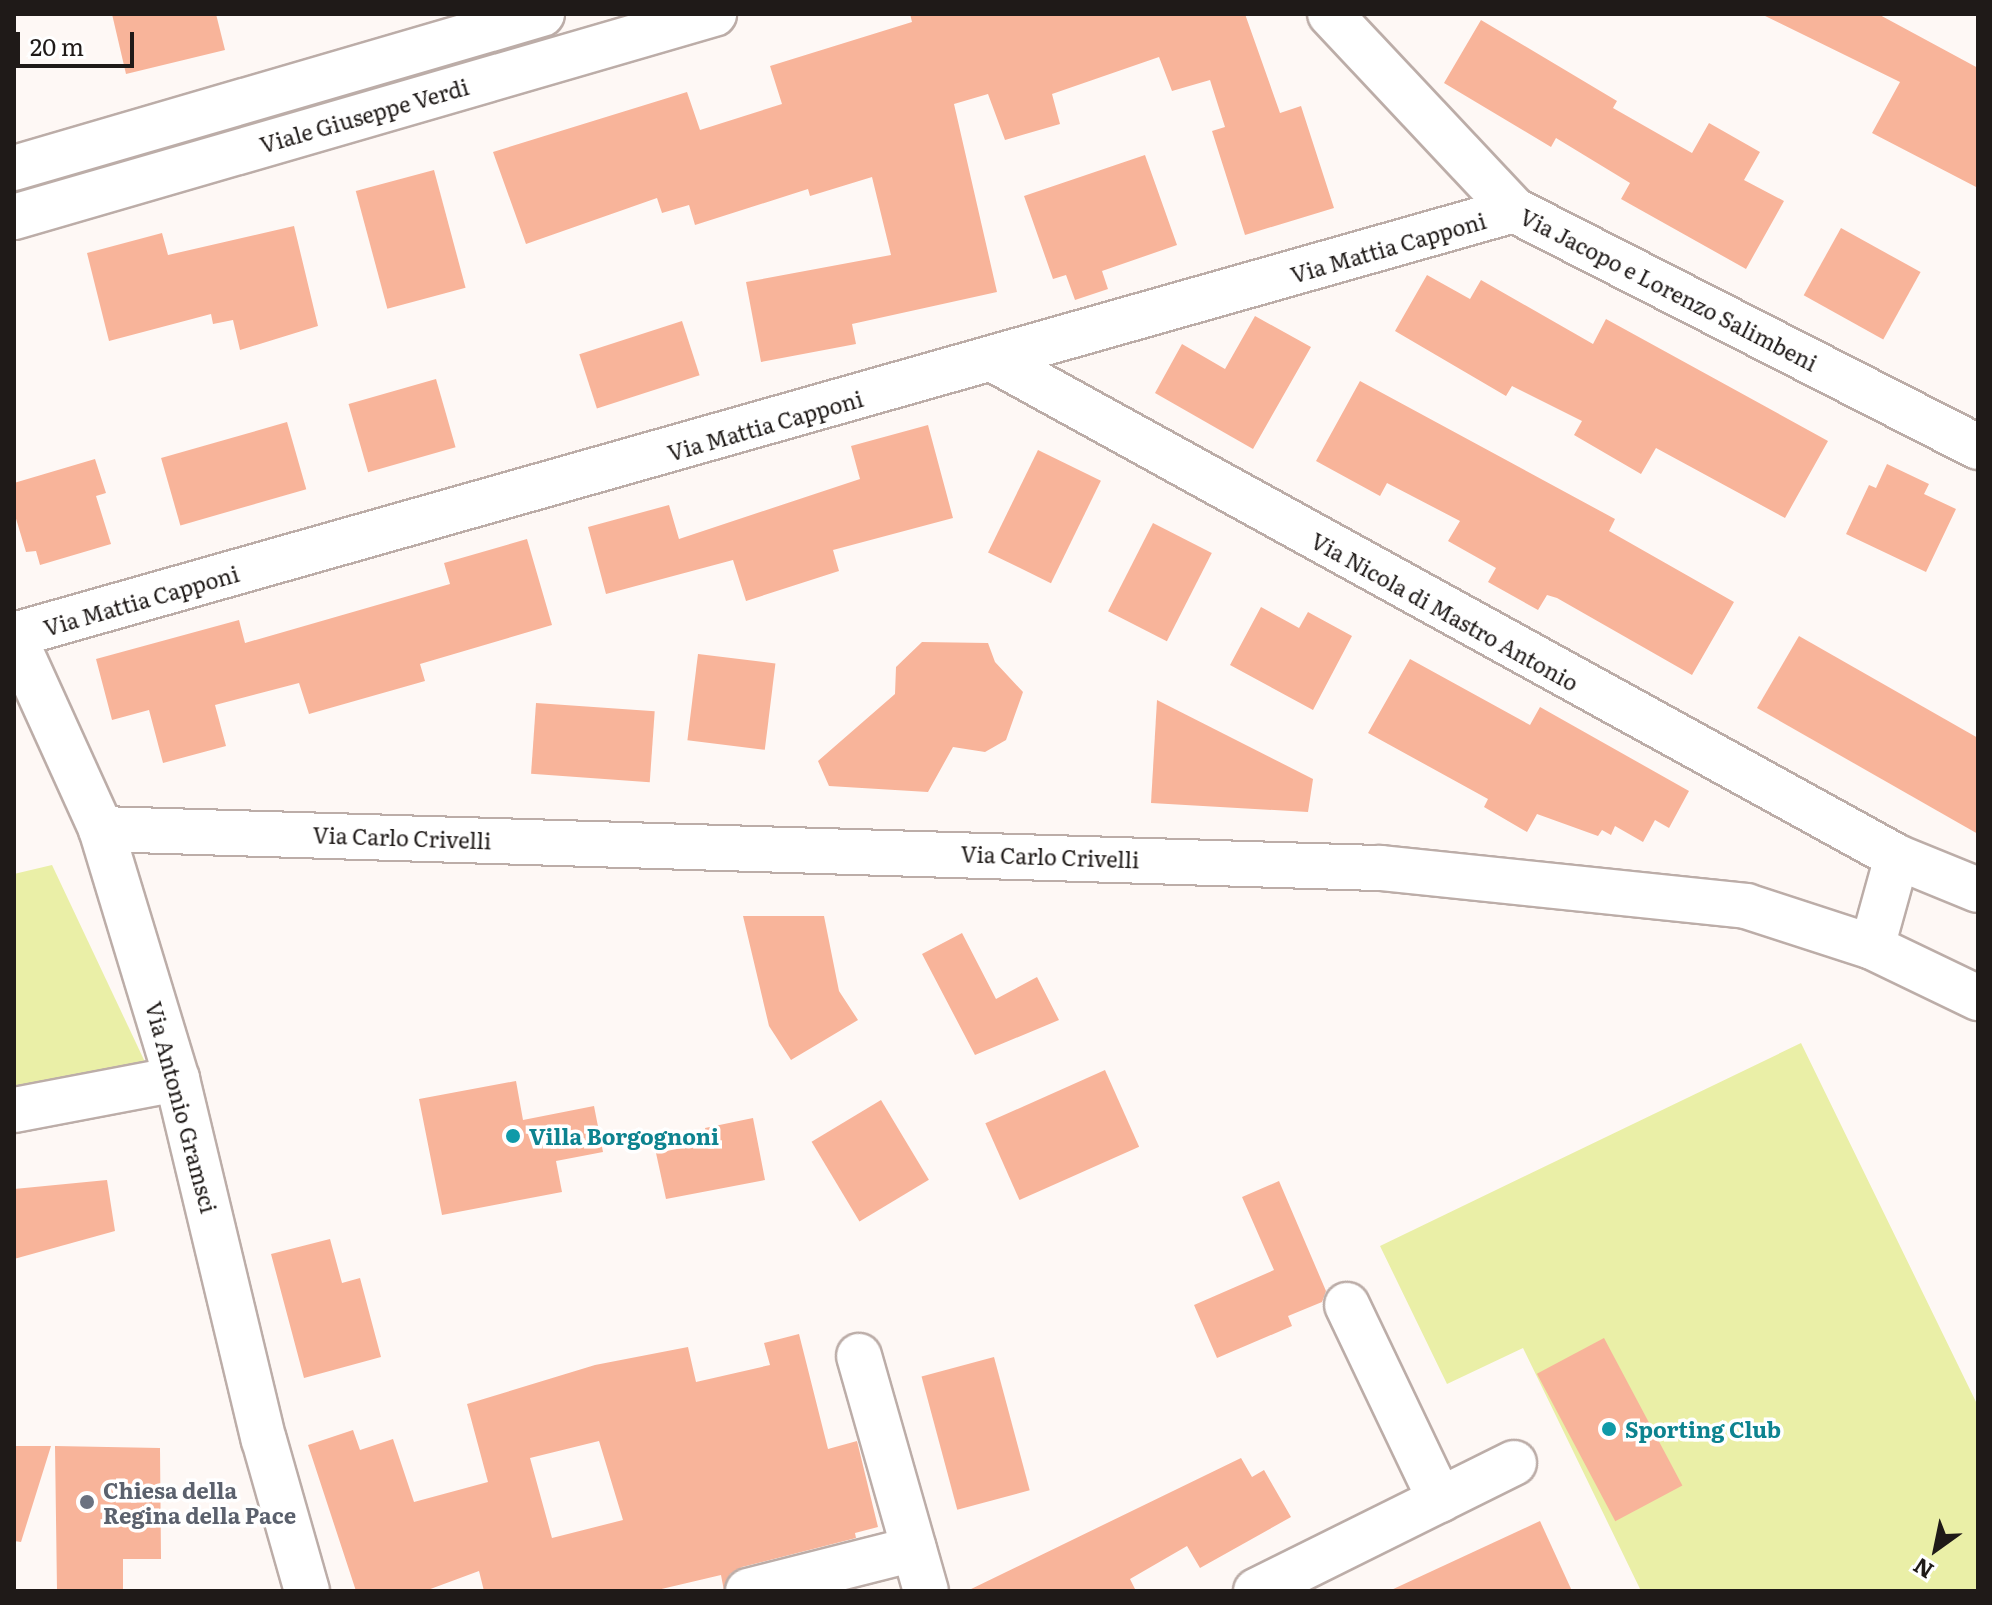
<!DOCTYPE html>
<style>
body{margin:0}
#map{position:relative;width:1992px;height:1605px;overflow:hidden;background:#fef8f5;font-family:Literata,serif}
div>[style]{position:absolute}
.green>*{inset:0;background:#eaefa7}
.building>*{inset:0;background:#f8b49a;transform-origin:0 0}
.roads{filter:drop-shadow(2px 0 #bcada8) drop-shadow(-2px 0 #bcada8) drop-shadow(0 2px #bcada8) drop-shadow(0 -2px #bcada8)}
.minor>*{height:44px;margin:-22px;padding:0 22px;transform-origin:22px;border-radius:22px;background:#fff}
.dots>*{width:22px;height:22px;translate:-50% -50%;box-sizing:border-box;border:4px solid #fff;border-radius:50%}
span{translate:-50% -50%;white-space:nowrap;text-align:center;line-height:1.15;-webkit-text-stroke:7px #fff;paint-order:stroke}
.street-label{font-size:22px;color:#1f1a18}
.culture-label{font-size:22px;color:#0d838f;font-weight:700}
.left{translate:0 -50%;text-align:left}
.worship-label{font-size:22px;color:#5b616d;font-weight:700}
.frame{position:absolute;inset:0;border:16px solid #1f1a18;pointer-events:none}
.north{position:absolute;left:1896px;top:1509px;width:80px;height:80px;-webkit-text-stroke:6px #fff;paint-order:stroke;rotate:213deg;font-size:22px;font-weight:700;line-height:32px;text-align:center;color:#1f1a18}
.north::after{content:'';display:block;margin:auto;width:28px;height:36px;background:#1f1a18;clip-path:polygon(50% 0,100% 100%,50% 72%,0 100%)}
.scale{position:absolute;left:16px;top:32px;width:118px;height:36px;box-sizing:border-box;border:4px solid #1f1a18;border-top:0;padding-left:10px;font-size:24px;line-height:28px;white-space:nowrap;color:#1f1a18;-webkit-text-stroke:6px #fff;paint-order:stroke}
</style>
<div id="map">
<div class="green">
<div style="clip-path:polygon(52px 865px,145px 1062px,137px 1074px,14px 1096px,14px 874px)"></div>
<div style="clip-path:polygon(1801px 1043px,1978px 1406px,1978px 1591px,1641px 1591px,1523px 1348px,1447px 1384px,1380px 1246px)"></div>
</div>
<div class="building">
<div style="clip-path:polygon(112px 14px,216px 14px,225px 50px,126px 74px)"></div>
<div style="clip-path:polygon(910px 14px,1245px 14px,1280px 113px,1301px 106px,1334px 208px,1245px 235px,1212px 131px,1225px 127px,1210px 80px,1172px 91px,1159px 57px,1052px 94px,1060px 124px,1005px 140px,988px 94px,954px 104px,997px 292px,852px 324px,856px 344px,761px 362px,746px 282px,891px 255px,872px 177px,810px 196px,808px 189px,695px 225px,689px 205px,662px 213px,657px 198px,526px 244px,493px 152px,687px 92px,700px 130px,782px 104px,770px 66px,912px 22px)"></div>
<div style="clip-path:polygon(1761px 14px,1878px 14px,1978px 68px,1978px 188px,1872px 133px,1900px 82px)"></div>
<div style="clip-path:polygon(1481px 20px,1617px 101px,1613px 108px,1692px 153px,1709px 123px,1760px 152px,1744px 180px,1784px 201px,1746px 269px,1621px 199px,1630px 183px,1556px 138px,1551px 147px,1444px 83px)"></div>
<div style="clip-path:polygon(1145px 155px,1177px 245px,1102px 271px,1108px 289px,1075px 300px,1066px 275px,1053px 279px,1024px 196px)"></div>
<div style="left:434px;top:170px;width:122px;height:81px;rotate:75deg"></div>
<div style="clip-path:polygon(294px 226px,318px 326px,240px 350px,233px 320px,213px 324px,211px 314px,109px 341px,87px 253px,162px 233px,168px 255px)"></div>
<div style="left:1841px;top:228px;width:91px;height:77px;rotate:29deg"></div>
<div style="clip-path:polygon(1427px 275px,1470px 299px,1481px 280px,1593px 344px,1606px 319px,1828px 441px,1785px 518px,1656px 448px,1641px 474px,1574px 435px,1582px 421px,1512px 386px,1506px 396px,1395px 331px)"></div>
<div style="clip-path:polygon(1255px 316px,1311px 347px,1253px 449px,1155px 393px,1182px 344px,1225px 369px)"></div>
<div style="left:682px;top:321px;width:57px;height:108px;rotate:72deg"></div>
<div style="left:436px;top:379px;width:71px;height:91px;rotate:74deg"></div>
<div style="clip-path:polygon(1360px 381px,1615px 519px,1609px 531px,1734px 602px,1692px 675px,1557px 598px,1547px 595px,1538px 610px,1488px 582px,1496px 568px,1448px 541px,1460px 521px,1387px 483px,1380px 496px,1316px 461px)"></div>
<div style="left:287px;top:422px;width:70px;height:131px;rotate:74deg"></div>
<div style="clip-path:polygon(928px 425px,953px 518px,833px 550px,839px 571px,746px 601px,733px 560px,606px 594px,588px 527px,669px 505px,679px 539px,860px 479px,851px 446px)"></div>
<div style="left:1038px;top:450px;width:70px;height:114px;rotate:26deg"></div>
<div style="clip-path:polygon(95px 459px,106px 493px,96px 496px,111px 544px,40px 565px,36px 551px,26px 552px,14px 512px,14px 483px)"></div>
<div style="clip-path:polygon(1887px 464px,1929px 484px,1924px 494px,1956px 509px,1926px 572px,1846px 534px,1869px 485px,1876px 488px)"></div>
<div style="left:1153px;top:523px;width:66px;height:99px;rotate:27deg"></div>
<div style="clip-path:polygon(527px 539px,552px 625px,420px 664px,425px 681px,309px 714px,299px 683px,215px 705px,226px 746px,163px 763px,149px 710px,112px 720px,96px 659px,239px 620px,245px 643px,450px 584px,444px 563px)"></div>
<div style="clip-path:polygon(1261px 607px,1299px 628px,1308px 612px,1352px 636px,1313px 710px,1230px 665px)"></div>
<div style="clip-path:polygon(1799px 636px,1978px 738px,1978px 834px,1757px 708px)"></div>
<div style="clip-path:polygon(922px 642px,988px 643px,995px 662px,1023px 692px,1006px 740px,985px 752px,953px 747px,928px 792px,829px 786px,818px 761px,895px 694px,896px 667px)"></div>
<div style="left:698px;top:654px;width:78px;height:87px;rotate:7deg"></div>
<div style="clip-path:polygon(1410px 659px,1530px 725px,1540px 707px,1689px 791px,1669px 828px,1655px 820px,1643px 842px,1615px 826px,1611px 835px,1602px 830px,1598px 836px,1537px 814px,1527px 832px,1484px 807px,1488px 799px,1368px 733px)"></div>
<div style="clip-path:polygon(1157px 700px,1313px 779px,1308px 812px,1151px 803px)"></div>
<div style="left:536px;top:703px;width:119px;height:71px;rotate:4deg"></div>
<div style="clip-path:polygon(743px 916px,824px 916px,839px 991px,858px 1020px,791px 1060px,769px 1026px)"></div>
<div style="clip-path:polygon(962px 933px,996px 999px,1037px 977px,1059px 1020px,975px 1055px,922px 954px)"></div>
<div style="left:1105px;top:1070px;width:84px;height:131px;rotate:66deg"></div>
<div style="clip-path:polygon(516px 1081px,523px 1120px,594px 1106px,603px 1152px,556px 1161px,562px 1192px,442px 1215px,419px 1099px)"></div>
<div style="left:881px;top:1100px;width:93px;height:81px;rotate:59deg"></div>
<div style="clip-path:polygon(753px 1118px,765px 1180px,666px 1199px,656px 1153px,708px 1143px,705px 1128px)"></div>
<div style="clip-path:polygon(107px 1180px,115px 1231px,14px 1259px,14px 1189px)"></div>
<div style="clip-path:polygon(1279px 1181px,1326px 1291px,1322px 1302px,1288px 1316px,1292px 1326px,1217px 1358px,1194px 1305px,1274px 1270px,1242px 1197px)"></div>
<div style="clip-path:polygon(330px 1239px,342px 1283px,360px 1278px,381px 1357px,304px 1378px,271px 1254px)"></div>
<div style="clip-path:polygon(evenodd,799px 1334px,828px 1449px,857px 1441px,878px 1527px,855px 1533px,856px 1538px,742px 1567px,730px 1574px,724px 1591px,721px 1575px,653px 1591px,484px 1591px,479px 1571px,425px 1591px,356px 1591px,308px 1445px,353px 1430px,360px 1450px,393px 1439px,414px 1502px,488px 1482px,467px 1404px,595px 1365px,688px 1347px,696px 1382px,770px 1365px,764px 1343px,799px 1334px,599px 1441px,623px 1520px,552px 1538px,530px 1458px,599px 1441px)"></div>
<div style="left:1604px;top:1338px;width:167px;height:76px;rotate:62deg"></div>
<div style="left:994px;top:1357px;width:138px;height:75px;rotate:75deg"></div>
<div style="clip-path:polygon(14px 1446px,51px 1446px,21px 1542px,14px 1541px)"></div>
<div style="clip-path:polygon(55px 1446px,160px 1448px,161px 1559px,123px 1559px,123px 1591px,57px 1591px)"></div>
<div style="clip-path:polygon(1241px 1458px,1252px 1477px,1264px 1470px,1291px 1517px,1200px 1568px,1187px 1546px,1130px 1579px,1136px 1591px,967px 1591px)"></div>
<div style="clip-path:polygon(1540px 1521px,1572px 1591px,1389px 1591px)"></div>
</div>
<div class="roads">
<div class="minor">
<div style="left:1330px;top:14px;width:269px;rotate:46.8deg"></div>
<div style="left:1514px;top:210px;width:521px;rotate:27.06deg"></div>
<div style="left:14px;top:168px;width:550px;rotate:-16.26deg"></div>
<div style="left:14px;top:217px;width:729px;rotate:-16.17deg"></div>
<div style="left:996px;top:361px;width:1029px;rotate:28.83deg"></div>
<div style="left:1897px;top:857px;width:93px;rotate:105.5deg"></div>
<div style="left:14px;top:635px;width:1559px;rotate:-15.82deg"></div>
<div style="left:14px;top:637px;width:211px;rotate:65.6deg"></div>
<div style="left:101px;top:829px;width:261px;rotate:73.1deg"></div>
<div style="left:177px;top:1079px;width:371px;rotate:76.5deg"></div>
<div style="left:264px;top:1440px;width:157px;rotate:74.1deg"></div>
<div style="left:101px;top:829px;width:1280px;rotate:1.75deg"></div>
<div style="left:1380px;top:868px;width:368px;rotate:5.9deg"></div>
<div style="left:1746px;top:906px;width:133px;rotate:18deg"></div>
<div style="left:1872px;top:947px;width:118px;rotate:25.7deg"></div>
<div style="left:1897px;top:857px;width:87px;rotate:22.2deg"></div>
<div style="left:14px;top:1110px;width:166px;rotate:-10.8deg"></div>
<div style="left:1347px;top:1305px;width:216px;rotate:64.5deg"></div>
<div style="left:859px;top:1356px;width:244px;rotate:74.1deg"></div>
<div style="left:748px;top:1591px;width:171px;rotate:-14.2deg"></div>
<div style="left:1256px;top:1591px;width:288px;rotate:-26.4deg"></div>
</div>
</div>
<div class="dots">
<div style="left:513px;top:1136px;background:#0f9aa8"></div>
<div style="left:1609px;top:1429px;background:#0f9aa8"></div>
<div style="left:87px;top:1502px;background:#6b7280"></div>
</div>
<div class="street-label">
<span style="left:364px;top:115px;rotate:-16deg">Viale Giuseppe Verdi</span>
<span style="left:1388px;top:247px;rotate:-16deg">Via Mattia Capponi</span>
<span style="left:1669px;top:289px;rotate:27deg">Via Jacopo e Lorenzo Salimbeni</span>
<span style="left:765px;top:425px;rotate:-16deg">Via Mattia Capponi</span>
<span style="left:141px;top:600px;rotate:-16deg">Via Mattia Capponi</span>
<span style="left:1445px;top:611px;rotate:29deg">Via Nicola di Mastro Antonio</span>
<span style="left:402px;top:837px;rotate:2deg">Via Carlo Crivelli</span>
<span style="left:1050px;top:856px;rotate:2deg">Via Carlo Crivelli</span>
<span style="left:182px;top:1107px;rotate:75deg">Via Antonio Gramsci</span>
</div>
<div class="culture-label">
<span class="left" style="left:529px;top:1136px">Villa Borgognoni</span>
<span class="left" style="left:1625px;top:1429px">Sporting Club</span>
</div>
<div class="worship-label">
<span class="left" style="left:103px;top:1502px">Chiesa della<br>Regina della Pace</span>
</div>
<div class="frame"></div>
<div class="north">N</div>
<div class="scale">20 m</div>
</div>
